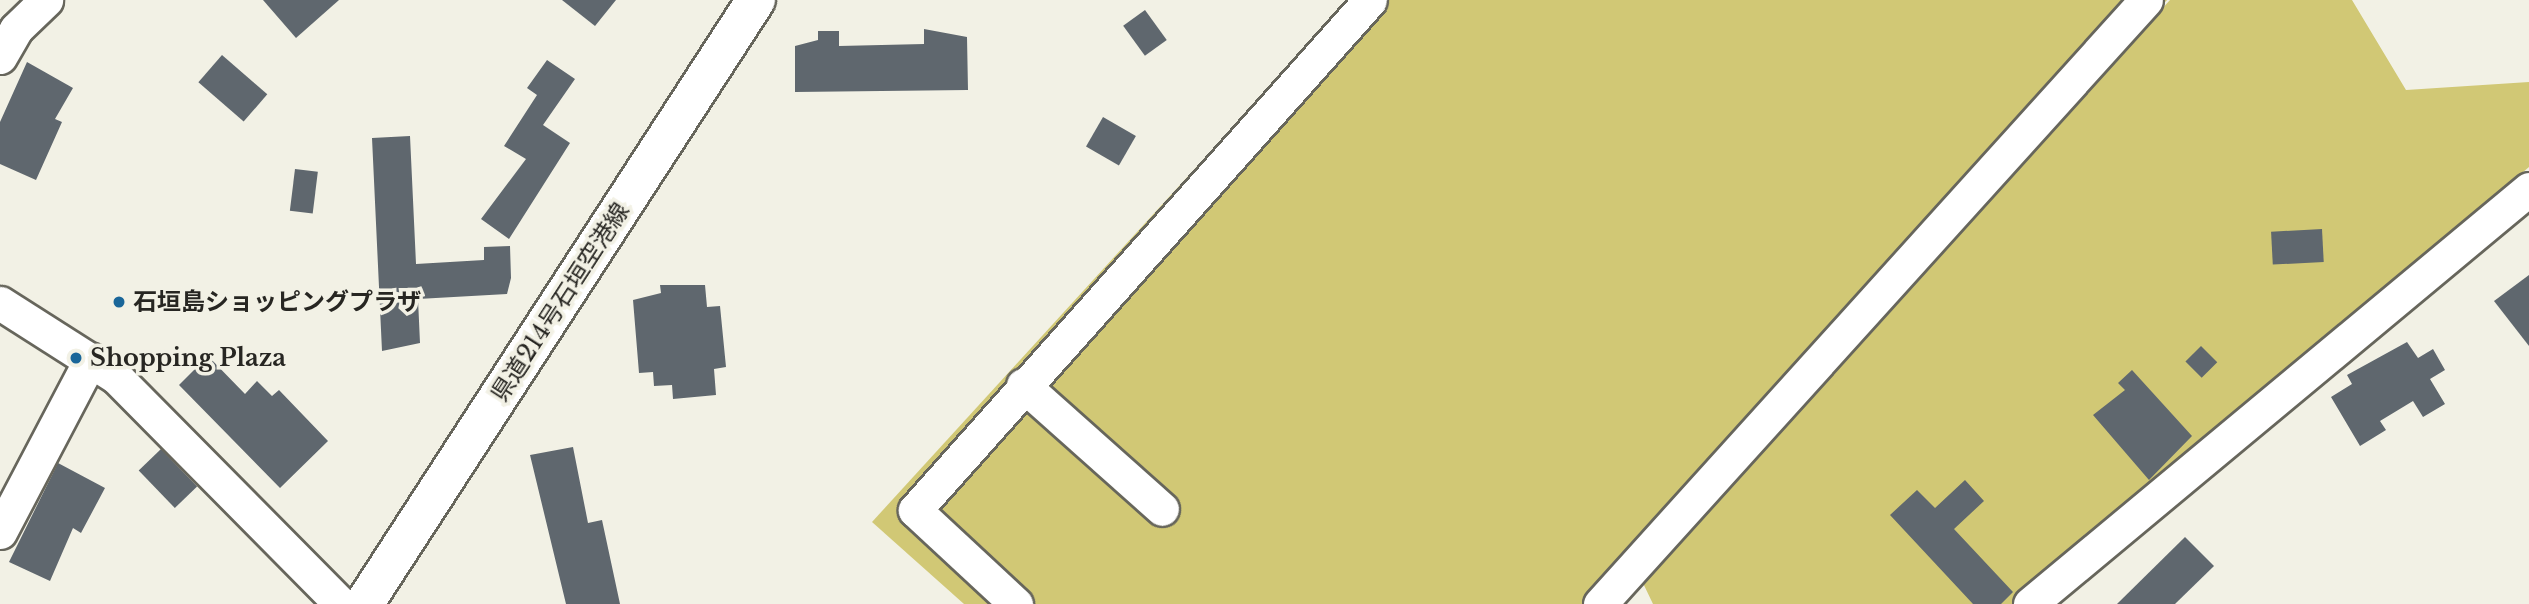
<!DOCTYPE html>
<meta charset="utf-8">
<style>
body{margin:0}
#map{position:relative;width:2529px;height:604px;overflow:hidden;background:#f2f1e5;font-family:"Libre Baskerville","Noto Sans JP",serif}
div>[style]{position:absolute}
.green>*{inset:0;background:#d1c875}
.building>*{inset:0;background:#5f676e;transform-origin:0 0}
.roads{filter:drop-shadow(2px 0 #67665c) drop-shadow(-2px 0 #67665c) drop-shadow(0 2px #67665c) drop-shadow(0 -2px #67665c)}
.minor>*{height:33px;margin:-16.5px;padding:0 16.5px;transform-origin:16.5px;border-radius:16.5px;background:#fff}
.major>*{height:38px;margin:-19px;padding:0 19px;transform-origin:19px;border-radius:19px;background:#fff}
.dots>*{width:19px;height:19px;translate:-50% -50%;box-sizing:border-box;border:4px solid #f2f1e5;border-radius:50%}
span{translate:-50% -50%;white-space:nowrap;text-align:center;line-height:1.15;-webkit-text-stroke:7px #f2f1e5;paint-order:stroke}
.poi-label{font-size:24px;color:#272622;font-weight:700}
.left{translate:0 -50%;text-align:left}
.street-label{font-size:24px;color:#272622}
</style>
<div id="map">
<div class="green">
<div style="clip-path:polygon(1349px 0,2167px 0,1619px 604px,964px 604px,872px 522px)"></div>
<div style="clip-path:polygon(2170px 0,2352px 0,2406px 90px,2529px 82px,2529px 167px,2016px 604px,1653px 604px,1642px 581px)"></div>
</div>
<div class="building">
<div style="clip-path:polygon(263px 0,339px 0,296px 38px)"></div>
<div style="clip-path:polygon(562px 0,616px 0,595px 26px)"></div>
<div style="left:1145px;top:10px;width:37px;height:27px;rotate:54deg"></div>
<div style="clip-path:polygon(924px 29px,967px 37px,968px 90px,795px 92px,795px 46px,818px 40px,818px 31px,839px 31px,839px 46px,924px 44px)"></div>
<div style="left:222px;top:55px;width:60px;height:36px;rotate:41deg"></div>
<div style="clip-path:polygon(547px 60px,575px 79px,543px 125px,570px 143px,509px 239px,481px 219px,526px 159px,504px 146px,537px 95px,527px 88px)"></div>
<div style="clip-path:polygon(27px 62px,73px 88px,55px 119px,62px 122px,36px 180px,0 164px,0 122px)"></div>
<div style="left:1103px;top:117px;width:38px;height:34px;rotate:30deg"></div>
<div style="clip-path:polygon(410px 136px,416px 264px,484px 260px,484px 247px,510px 246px,511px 278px,507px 294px,418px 299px,420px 343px,382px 351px,372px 138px)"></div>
<div style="left:295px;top:169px;width:23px;height:42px;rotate:7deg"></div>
<div style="left:2322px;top:229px;width:33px;height:51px;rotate:87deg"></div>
<div style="clip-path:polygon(2529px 275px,2529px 346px,2494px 301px)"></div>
<div style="clip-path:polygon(660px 285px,705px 285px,707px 307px,720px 306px,726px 367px,714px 369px,716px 395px,673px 399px,672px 385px,654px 386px,653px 372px,639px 373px,633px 300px,661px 293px)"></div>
<div style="clip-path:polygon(2407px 342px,2418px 358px,2433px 349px,2445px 370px,2430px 379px,2445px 404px,2423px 417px,2413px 401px,2380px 421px,2386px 430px,2360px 446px,2331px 397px,2352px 384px,2347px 375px)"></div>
<div style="left:2201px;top:346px;width:23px;height:22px;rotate:45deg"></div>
<div style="clip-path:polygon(208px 356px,245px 394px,257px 381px,272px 396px,279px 390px,328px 441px,280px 488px,179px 385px)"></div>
<div style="clip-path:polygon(2132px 370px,2192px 436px,2149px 480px,2093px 415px,2125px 390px,2118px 383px)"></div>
<div style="clip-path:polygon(573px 447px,588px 523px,602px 520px,620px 604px,566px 604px,530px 455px)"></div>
<div style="left:161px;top:449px;width:52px;height:31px;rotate:46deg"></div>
<div style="clip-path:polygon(58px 463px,105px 488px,81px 533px,73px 528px,50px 581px,9px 562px)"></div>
<div style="clip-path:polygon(1965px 480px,1984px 501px,1954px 529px,2013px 592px,2001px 604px,1973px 604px,1890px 515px,1917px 490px,1935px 508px)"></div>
<div style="clip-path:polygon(2185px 537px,2214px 566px,2175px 604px,2117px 604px)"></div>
</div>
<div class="roads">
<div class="minor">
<div style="left:0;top:57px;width:32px;rotate:-60deg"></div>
<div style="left:16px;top:29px;width:42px;rotate:-44deg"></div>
<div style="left:0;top:303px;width:138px;rotate:32.5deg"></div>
<div style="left:116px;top:377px;width:320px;rotate:45.3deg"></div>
<div style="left:1023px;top:385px;width:186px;rotate:41.7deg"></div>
<div style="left:0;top:532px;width:195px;rotate:-62.3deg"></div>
<div style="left:1016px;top:604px;width:138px;rotate:-137.1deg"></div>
<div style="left:915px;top:510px;width:683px;rotate:-48.26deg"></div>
<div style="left:1600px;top:604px;width:814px;rotate:-47.89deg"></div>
<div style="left:2030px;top:604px;width:649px;rotate:-39.75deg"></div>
</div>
<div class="major">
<div style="left:364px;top:604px;width:720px;rotate:-57.02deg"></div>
</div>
</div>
<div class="dots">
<div style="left:119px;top:302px;background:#1a6699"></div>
<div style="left:76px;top:358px;background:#1a6699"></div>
</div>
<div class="poi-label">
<span class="left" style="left:133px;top:302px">石垣島ショッピングプラザ</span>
<span class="left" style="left:90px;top:358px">Shopping Plaza</span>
</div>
<div class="street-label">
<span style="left:560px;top:302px;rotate:-57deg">県道214号石垣空港線</span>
</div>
</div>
